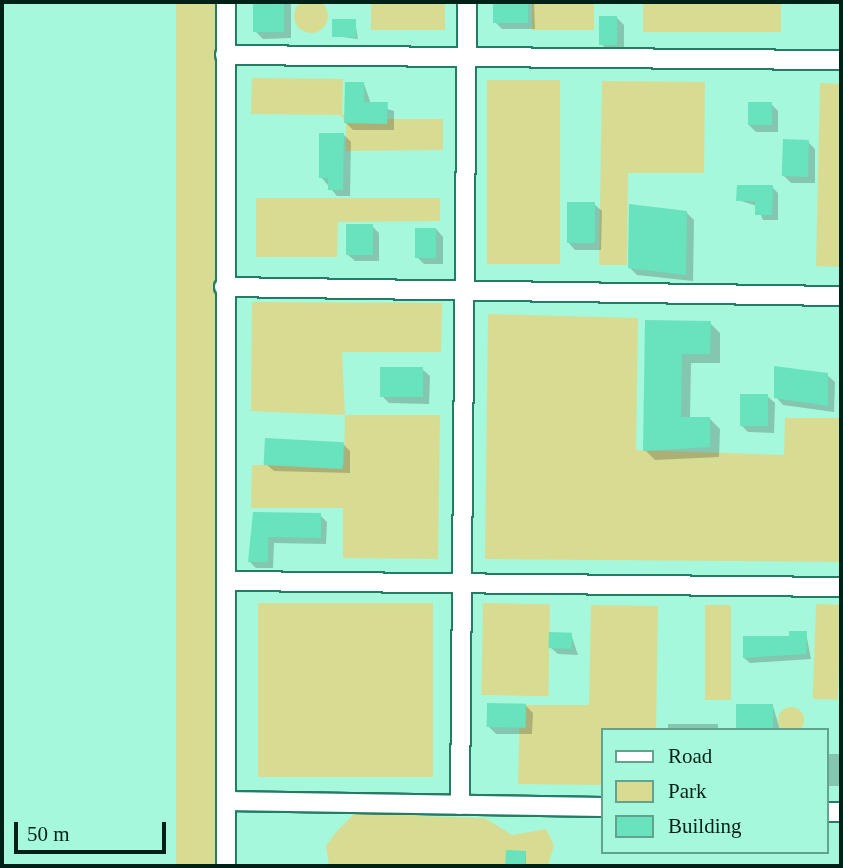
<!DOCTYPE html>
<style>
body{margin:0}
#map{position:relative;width:843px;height:868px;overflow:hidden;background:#a5f8db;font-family:Georgia,serif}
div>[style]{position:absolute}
.green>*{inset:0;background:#d8dc92;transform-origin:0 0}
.round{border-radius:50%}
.shadow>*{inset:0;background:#0003;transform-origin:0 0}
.building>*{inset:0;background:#68e3bd;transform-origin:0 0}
.roads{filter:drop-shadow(2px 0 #257c64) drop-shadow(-2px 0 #257c64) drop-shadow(0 2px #257c64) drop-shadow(0 -2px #257c64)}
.street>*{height:18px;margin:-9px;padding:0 9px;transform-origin:9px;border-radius:9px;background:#fff}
span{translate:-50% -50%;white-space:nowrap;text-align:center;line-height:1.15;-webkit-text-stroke:5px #a5f8db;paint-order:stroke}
.frame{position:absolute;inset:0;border:4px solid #002117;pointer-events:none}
.legend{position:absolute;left:601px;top:728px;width:228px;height:126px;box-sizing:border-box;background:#a5f8db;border:2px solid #63a28d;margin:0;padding:9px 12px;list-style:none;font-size:21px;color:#002117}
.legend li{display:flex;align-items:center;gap:14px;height:35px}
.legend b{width:35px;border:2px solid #63a28d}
.scale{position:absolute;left:14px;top:822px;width:152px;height:32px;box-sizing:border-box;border:4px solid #002117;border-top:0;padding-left:9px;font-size:21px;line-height:24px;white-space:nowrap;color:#002117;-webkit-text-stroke:5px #a5f8db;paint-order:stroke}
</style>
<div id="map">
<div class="green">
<div class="round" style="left:294px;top:-1px;width:34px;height:34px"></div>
<div style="left:176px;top:2px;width:58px;height:864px"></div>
<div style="left:371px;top:2px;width:74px;height:28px"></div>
<div style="left:532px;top:2px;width:62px;height:28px"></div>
<div style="left:643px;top:2px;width:138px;height:30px"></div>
<div style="clip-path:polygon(252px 78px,343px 79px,342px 114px,349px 119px,443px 119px,443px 150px,346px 151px,346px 122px,340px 115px,251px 114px)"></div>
<div style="left:487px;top:80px;width:73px;height:184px"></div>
<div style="clip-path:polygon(602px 81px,705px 82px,704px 173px,628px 173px,627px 265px,599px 265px)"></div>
<div style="clip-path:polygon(820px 83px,841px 84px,841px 267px,816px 266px)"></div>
<div style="clip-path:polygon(256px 198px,440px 198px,440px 221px,338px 222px,337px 257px,256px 257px)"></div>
<div style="clip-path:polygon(252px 302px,442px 303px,441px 352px,342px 352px,345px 415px,440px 415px,438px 559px,343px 558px,343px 508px,251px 508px,252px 465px,344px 465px,345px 415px,251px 411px)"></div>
<div style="clip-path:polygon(488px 314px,638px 318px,636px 450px,784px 455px,785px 418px,841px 418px,841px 562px,485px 559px)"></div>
<div style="left:258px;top:603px;width:175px;height:174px"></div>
<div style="left:483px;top:603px;width:67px;height:92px;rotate:1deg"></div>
<div style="left:816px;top:604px;width:25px;height:95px;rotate:2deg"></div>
<div style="clip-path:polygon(591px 605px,658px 606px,656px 730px,603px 730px,603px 785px,518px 784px,520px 705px,589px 705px)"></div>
<div style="left:705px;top:605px;width:26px;height:95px"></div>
<div class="round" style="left:778px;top:707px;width:26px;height:26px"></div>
<div style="clip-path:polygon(376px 803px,420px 816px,485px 818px,512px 835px,546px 829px,554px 845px,548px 866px,329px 866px,326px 846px,336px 832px,360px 808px)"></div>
</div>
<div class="shadow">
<div style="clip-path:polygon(255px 2px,291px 2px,291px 38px,263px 39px,256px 32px)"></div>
<div style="clip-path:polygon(495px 2px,534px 2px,535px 29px,502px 29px,495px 22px)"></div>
<div style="clip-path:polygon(617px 18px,624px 25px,624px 51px,609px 51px,601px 44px)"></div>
<div style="clip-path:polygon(355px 21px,358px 39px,334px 36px)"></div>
<div style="clip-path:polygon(364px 84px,371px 104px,394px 111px,394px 130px,353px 130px,346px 123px)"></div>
<div style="clip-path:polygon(771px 104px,778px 111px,778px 132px,756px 132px,749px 125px)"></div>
<div style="clip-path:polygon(344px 135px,351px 142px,350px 196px,337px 196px,321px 177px)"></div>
<div style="clip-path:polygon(808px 142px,815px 149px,815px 183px,791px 183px,784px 176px)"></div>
<div style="clip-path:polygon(772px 187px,778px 193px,778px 220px,763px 220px,757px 206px,738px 200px)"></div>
<div style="clip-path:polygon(594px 204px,602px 211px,601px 250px,575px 250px,568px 242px)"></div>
<div style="clip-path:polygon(686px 212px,694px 220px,693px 281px,637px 275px,630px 268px)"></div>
<div style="clip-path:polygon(372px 226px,379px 233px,379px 261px,355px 261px,347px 254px)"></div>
<div style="clip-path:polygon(436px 229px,443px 237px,443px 264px,424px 264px,417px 257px)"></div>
<div style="clip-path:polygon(647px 322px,710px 323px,720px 333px,720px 363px,691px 363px,690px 418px,710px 419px,720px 429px,719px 457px,655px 460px,645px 450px)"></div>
<div style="clip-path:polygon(776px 368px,827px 375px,835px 382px,834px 412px,783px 405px,776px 397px)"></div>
<div style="clip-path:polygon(422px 369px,430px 376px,429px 404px,389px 403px,382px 396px)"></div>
<div style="clip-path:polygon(767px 396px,775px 403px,774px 433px,748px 432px,741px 425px)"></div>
<div style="clip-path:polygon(343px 444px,350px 451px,350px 473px,274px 471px,266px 464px)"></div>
<div style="clip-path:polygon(255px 514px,320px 515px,327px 522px,326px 544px,274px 543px,273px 568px,256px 568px,250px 562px)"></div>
<div style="clip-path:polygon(806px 633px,811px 659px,750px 663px,744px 658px)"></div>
<div style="clip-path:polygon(571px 634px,578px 655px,558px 654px,550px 647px)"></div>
<div style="clip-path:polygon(526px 706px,533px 713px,532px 734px,496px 734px,489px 727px)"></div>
<div style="clip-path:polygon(773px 706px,780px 730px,737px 730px)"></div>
<div style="left:668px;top:724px;width:50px;height:6px"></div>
<div style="left:827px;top:754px;width:14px;height:32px"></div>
<div style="left:507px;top:852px;width:19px;height:14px"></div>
</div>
<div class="building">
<div style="left:253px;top:2px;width:31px;height:30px"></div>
<div style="left:493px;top:2px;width:35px;height:21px"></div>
<div style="left:599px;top:16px;width:18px;height:29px"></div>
<div style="left:332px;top:19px;width:24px;height:18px"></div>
<div style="clip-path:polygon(345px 82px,364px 82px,364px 102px,388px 102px,387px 124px,344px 123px)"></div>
<div style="left:748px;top:102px;width:24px;height:23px"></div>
<div style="clip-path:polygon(319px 133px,344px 133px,343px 190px,328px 190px,328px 178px,319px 178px)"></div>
<div style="left:783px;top:139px;width:26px;height:37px;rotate:2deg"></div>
<div style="clip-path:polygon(737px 185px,773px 185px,772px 215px,755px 215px,755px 201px,736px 201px)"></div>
<div style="left:567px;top:202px;width:28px;height:41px"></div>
<div style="clip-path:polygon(629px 204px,687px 211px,686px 275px,628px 268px)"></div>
<div style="left:346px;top:224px;width:27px;height:31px"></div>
<div style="left:415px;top:228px;width:21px;height:30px"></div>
<div style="clip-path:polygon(645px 320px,711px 321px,710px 354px,682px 354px,681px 417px,710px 417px,710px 447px,643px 451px)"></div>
<div style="clip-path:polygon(774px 366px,828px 373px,828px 406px,774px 398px)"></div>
<div style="left:380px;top:367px;width:43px;height:30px"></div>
<div style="left:740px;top:394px;width:28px;height:32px"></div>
<div style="left:265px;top:438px;width:79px;height:27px;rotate:3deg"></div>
<div style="clip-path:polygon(253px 512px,321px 513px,321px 538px,268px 537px,268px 562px,248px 562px)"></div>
<div style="clip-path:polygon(789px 631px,807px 631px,806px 654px,743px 658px,743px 636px,789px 636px)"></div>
<div style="left:549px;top:632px;width:23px;height:16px;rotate:2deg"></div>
<div style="left:487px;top:703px;width:39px;height:24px;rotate:1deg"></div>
<div style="left:736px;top:704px;width:37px;height:26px"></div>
<div style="left:506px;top:850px;width:20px;height:16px;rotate:3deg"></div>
</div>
<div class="roads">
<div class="street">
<div style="left:225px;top:55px;width:616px;rotate:0.47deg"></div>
<div style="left:224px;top:287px;width:617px;rotate:0.84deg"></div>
<div style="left:229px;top:581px;width:612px;rotate:0.56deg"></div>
<div style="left:226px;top:801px;width:377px;rotate:0.9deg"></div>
<div style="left:460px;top:805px;width:803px;rotate:-89.5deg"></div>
<div style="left:827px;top:812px;width:14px"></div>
<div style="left:226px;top:866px;width:864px;rotate:-90deg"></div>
</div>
</div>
<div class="frame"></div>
<ul class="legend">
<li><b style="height:9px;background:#fff"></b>Road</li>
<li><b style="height:19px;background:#d8dc92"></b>Park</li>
<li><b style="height:19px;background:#68e3bd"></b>Building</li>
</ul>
<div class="scale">50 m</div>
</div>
